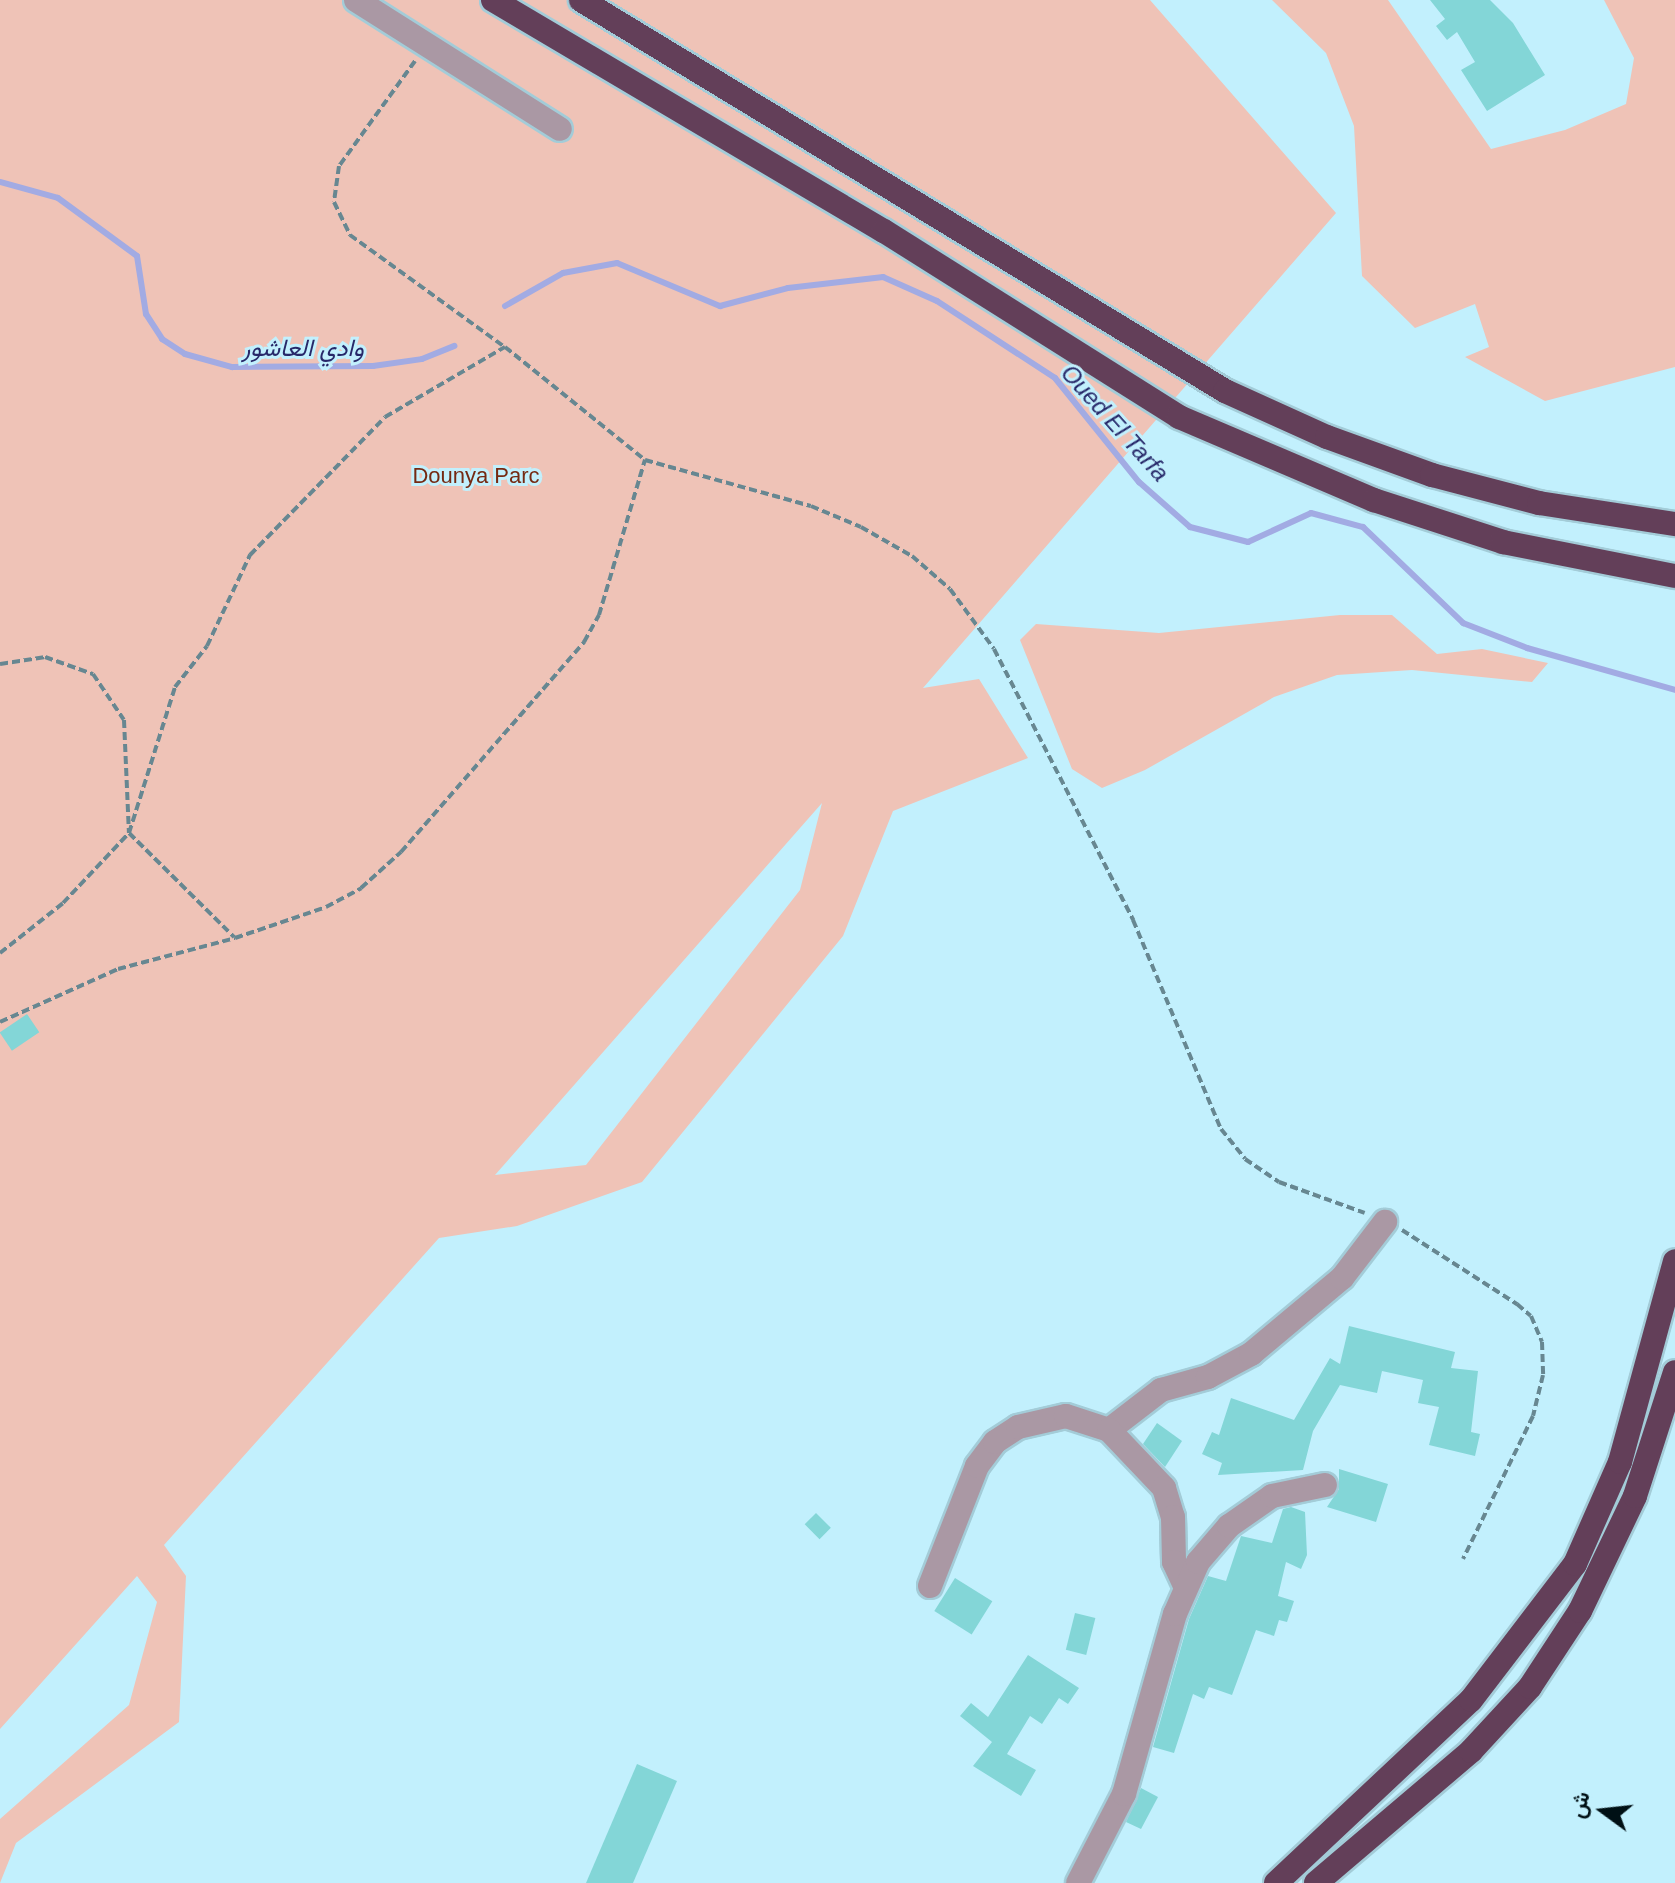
<!DOCTYPE html>
<meta charset="utf-8">
<style>
body{margin:0}
#map{position:relative;width:1675px;height:1883px;overflow:hidden;background:#c2f0fd;font-family:Arial,Vazirmatn,sans-serif}
div>[style]{position:absolute}
.green>*{inset:0;background:#efc3b7}
.stream>*{height:6px;margin:-3px;padding:0 3px;transform-origin:3px;border-radius:3px;background:#a2abe3}
.building>*{inset:0;background:#83d6d7;transform-origin:0 0}
.path>*{height:4px;margin-top:-2px;transform-origin:0;background:repeating-linear-gradient(90deg,#678791 0 8px,transparent 0 12px)}
.roads{filter:drop-shadow(2px 0 #a3ccd8) drop-shadow(-2px 0 #a3ccd8) drop-shadow(0 2px #a3ccd8) drop-shadow(0 -2px #a3ccd8)}
.minor>*{height:24px;margin:-12px;padding:0 12px;transform-origin:12px;border-radius:12px;background:#aa98a4}
.highway>*{height:24px;margin:-12px;padding:0 12px;transform-origin:12px;border-radius:12px;background:#633f59}
span{translate:-50% -50%;white-space:nowrap;text-align:center;line-height:1.15;-webkit-text-stroke:6px #c2f0fd;paint-order:stroke}
.park-label{font-size:22px;color:#752a13}
.water-label{font-size:24px;color:#272869;font-style:italic}
.north{position:absolute;left:1563px;top:1771px;width:80px;height:80px;-webkit-text-stroke:6px #c2f0fd;paint-order:stroke;rotate:285deg;font-size:22px;font-weight:700;line-height:32px;text-align:center;color:#001015}
.north::after{content:'';display:block;margin:auto;width:28px;height:36px;background:#001015;clip-path:polygon(50% 0,100% 100%,50% 72%,0 100%)}
</style>
<div id="map">
<div class="green">
<div style="clip-path:polygon(evenodd,0 0,1150px 0,1336px 213px,923px 688px,979px 679px,1028px 758px,893px 811px,843px 936px,642px 1182px,517px 1226px,439px 1238px,164px 1545px,186px 1576px,179px 1722px,16px 1843px,0 1883px,0 1819px,129px 1705px,157px 1602px,137px 1576px,0 1729px,0 0,822px 803px,800px 890px,586px 1165px,495px 1175px,822px 803px)"></div>
<div style="clip-path:polygon(1272px 0,1388px 0,1491px 149px,1565px 130px,1626px 104px,1634px 58px,1604px 0,1675px 0,1675px 367px,1545px 401px,1465px 357px,1489px 347px,1475px 304px,1415px 328px,1362px 276px,1354px 126px,1326px 53px)"></div>
<div style="clip-path:polygon(1340px 615px,1392px 615px,1437px 654px,1482px 649px,1548px 663px,1532px 682px,1412px 670px,1337px 675px,1274px 697px,1145px 770px,1102px 788px,1072px 769px,1020px 640px,1036px 624px,1159px 633px)"></div>
</div>
<div class="stream">
<div style="left:0;top:182px;width:60px;rotate:15.4deg"></div>
<div style="left:58px;top:198px;width:98px;rotate:36.3deg"></div>
<div style="left:137px;top:256px;width:59px;rotate:81.2deg"></div>
<div style="left:146px;top:314px;width:30px;rotate:57deg"></div>
<div style="left:162px;top:339px;width:27px;rotate:33deg"></div>
<div style="left:185px;top:354px;width:49px;rotate:15.5deg"></div>
<div style="left:232px;top:367px;width:141px;rotate:-0.4deg"></div>
<div style="left:373px;top:366px;width:49px;rotate:-8.1deg"></div>
<div style="left:422px;top:359px;width:35px;rotate:-22deg"></div>
<div style="left:505px;top:306px;width:67px;rotate:-29.6deg"></div>
<div style="left:563px;top:273px;width:55px;rotate:-10.5deg"></div>
<div style="left:617px;top:263px;width:112px;rotate:22.7deg"></div>
<div style="left:720px;top:306px;width:70px;rotate:-14.8deg"></div>
<div style="left:788px;top:288px;width:96px;rotate:-6.6deg"></div>
<div style="left:883px;top:277px;width:59px;rotate:24deg"></div>
<div style="left:937px;top:301px;width:141px;rotate:33.1deg"></div>
<div style="left:1055px;top:378px;width:134px;rotate:51.1deg"></div>
<div style="left:1139px;top:482px;width:68px;rotate:41.4deg"></div>
<div style="left:1190px;top:527px;width:60px;rotate:14.5deg"></div>
<div style="left:1248px;top:542px;width:69px;rotate:-24.7deg"></div>
<div style="left:1311px;top:513px;width:54px;rotate:15.1deg"></div>
<div style="left:1363px;top:527px;width:139px;rotate:43.8deg"></div>
<div style="left:1463px;top:623px;width:69px;rotate:21.3deg"></div>
<div style="left:1527px;top:648px;width:154px;rotate:15.8deg"></div>
</div>
<div class="building">
<div style="clip-path:polygon(1430px 0,1490px 0,1513px 23px,1545px 75px,1487px 111px,1461px 70px,1475px 62px,1457px 32px,1447px 40px,1436px 26px,1445px 19px)"></div>
<div style="left:27px;top:1014px;width:22px;height:33px;rotate:56deg"></div>
<div style="clip-path:polygon(1349px 1326px,1455px 1352px,1451px 1368px,1478px 1371px,1471px 1432px,1480px 1434px,1475px 1456px,1429px 1445px,1439px 1407px,1418px 1403px,1423px 1380px,1382px 1371px,1377px 1393px,1340px 1385px,1313px 1431px,1303px 1470px,1218px 1475px,1222px 1463px,1202px 1454px,1212px 1432px,1219px 1435px,1231px 1398px,1294px 1420px,1330px 1358px,1340px 1364px)"></div>
<div style="clip-path:polygon(1157px 1423px,1182px 1441px,1165px 1467px,1143px 1444px)"></div>
<div style="clip-path:polygon(1339px 1469px,1388px 1484px,1376px 1522px,1327px 1507px,1339px 1489px)"></div>
<div style="clip-path:polygon(1291px 1507px,1305px 1512px,1307px 1555px,1301px 1569px,1286px 1562px,1278px 1596px,1294px 1601px,1287px 1622px,1279px 1620px,1274px 1636px,1256px 1630px,1232px 1695px,1209px 1687px,1204px 1699px,1193px 1694px,1174px 1753px,1153px 1747px,1189px 1619px,1208px 1576px,1226px 1581px,1241px 1536px,1272px 1543px,1283px 1509px)"></div>
<div style="left:816px;top:1513px;width:21px;height:16px;rotate:45deg"></div>
<div style="left:955px;top:1578px;width:44px;height:39px;rotate:32deg"></div>
<div style="left:1075px;top:1613px;width:21px;height:38px;rotate:14deg"></div>
<div style="clip-path:polygon(1028px 1655px,1079px 1688px,1068px 1704px,1059px 1698px,1042px 1724px,1030px 1716px,1007px 1754px,1036px 1770px,1021px 1796px,973px 1766px,992px 1742px,960px 1716px,971px 1703px,988px 1717px)"></div>
<div style="clip-path:polygon(637px 1764px,677px 1781px,633px 1883px,586px 1883px)"></div>
<div style="clip-path:polygon(1141px 1788px,1158px 1797px,1141px 1829px,1126px 1822px)"></div>
</div>
<div class="path">
<div style="left:415px;top:61px;width:130px;rotate:125.9deg"></div>
<div style="left:339px;top:166px;width:36px;rotate:98deg"></div>
<div style="left:334px;top:202px;width:37px;rotate:64deg"></div>
<div style="left:350px;top:235px;width:191px;rotate:35.9deg"></div>
<div style="left:505px;top:347px;width:180px;rotate:38.9deg"></div>
<div style="left:645px;top:460px;width:172px;rotate:15.5deg"></div>
<div style="left:811px;top:506px;width:54px;rotate:22.8deg"></div>
<div style="left:861px;top:527px;width:59px;rotate:29.6deg"></div>
<div style="left:912px;top:556px;width:50px;rotate:41deg"></div>
<div style="left:950px;top:589px;width:74px;rotate:53.7deg"></div>
<div style="left:994px;top:649px;width:305px;rotate:62.8deg"></div>
<div style="left:1133px;top:920px;width:227px;rotate:67.2deg"></div>
<div style="left:1221px;top:1129px;width:38px;rotate:51deg"></div>
<div style="left:1245px;top:1159px;width:41px;rotate:34.1deg"></div>
<div style="left:1279px;top:1182px;width:91px;rotate:19.8deg"></div>
<div style="left:0;top:664px;width:46px;rotate:-8.8deg"></div>
<div style="left:45px;top:657px;width:51px;rotate:19.5deg"></div>
<div style="left:93px;top:674px;width:55px;rotate:56deg"></div>
<div style="left:124px;top:720px;width:113px;rotate:87.5deg"></div>
<div style="left:129px;top:833px;width:148px;rotate:44.7deg"></div>
<div style="left:0;top:953px;width:80px;rotate:-38.4deg"></div>
<div style="left:63px;top:903px;width:96px;rotate:-46.7deg"></div>
<div style="left:129px;top:833px;width:153px;rotate:-72.5deg"></div>
<div style="left:175px;top:687px;width:52px;rotate:-52deg"></div>
<div style="left:207px;top:646px;width:101px;rotate:-64.7deg"></div>
<div style="left:250px;top:555px;width:193px;rotate:-45.6deg"></div>
<div style="left:385px;top:417px;width:139px;rotate:-30.3deg"></div>
<div style="left:0;top:1022px;width:129px;rotate:-24.2deg"></div>
<div style="left:118px;top:969px;width:121px;rotate:-14.8deg"></div>
<div style="left:235px;top:938px;width:96px;rotate:-18.8deg"></div>
<div style="left:326px;top:907px;width:40px;rotate:-28deg"></div>
<div style="left:361px;top:888px;width:54px;rotate:-42deg"></div>
<div style="left:401px;top:852px;width:279px;rotate:-48.9deg"></div>
<div style="left:584px;top:642px;width:31px;rotate:-61deg"></div>
<div style="left:599px;top:615px;width:162px;rotate:-73.5deg"></div>
<div style="left:1402px;top:1230px;width:137px;rotate:32.8deg"></div>
<div style="left:1517px;top:1304px;width:18px;rotate:41deg"></div>
<div style="left:1531px;top:1316px;width:28px;rotate:67deg"></div>
<div style="left:1542px;top:1342px;width:33px;rotate:88deg"></div>
<div style="left:1543px;top:1375px;width:42px;rotate:103.7deg"></div>
<div style="left:1533px;top:1416px;width:159px;rotate:116.1deg"></div>
</div>
<div class="roads">
<div class="minor">
<div style="left:356px;top:0;width:241px;rotate:32.3deg"></div>
<div style="left:1109px;top:1430px;width:66px;rotate:-37.6deg"></div>
<div style="left:1161px;top:1390px;width:49px;rotate:-15.5deg"></div>
<div style="left:1208px;top:1377px;width:49px;rotate:-28.1deg"></div>
<div style="left:1251px;top:1354px;width:119px;rotate:-39.9deg"></div>
<div style="left:1342px;top:1278px;width:71px;rotate:-52.5deg"></div>
<div style="left:930px;top:1586px;width:129px;rotate:-68.6deg"></div>
<div style="left:977px;top:1466px;width:30px;rotate:-53deg"></div>
<div style="left:995px;top:1442px;width:27px;rotate:-33deg"></div>
<div style="left:1018px;top:1427px;width:49px;rotate:-12.9deg"></div>
<div style="left:1066px;top:1416px;width:45px;rotate:18deg"></div>
<div style="left:1109px;top:1430px;width:80px;rotate:46.5deg"></div>
<div style="left:1164px;top:1488px;width:30px;rotate:73deg"></div>
<div style="left:1173px;top:1517px;width:45px;rotate:88.7deg"></div>
<div style="left:1174px;top:1562px;width:26px;rotate:65deg"></div>
<div style="left:1078px;top:1883px;width:100px;rotate:-62.7deg"></div>
<div style="left:1124px;top:1794px;width:187px;rotate:-74.2deg"></div>
<div style="left:1175px;top:1614px;width:57px;rotate:-66.1deg"></div>
<div style="left:1198px;top:1562px;width:48px;rotate:-49.3deg"></div>
<div style="left:1229px;top:1526px;width:52px;rotate:-34.9deg"></div>
<div style="left:1272px;top:1496px;width:54px;rotate:-11.7deg"></div>
</div>
<div class="highway">
<div style="left:493px;top:0;width:454px;rotate:30.6deg"></div>
<div style="left:884px;top:231px;width:349px;rotate:32.2deg"></div>
<div style="left:1179px;top:417px;width:212px;rotate:23.1deg"></div>
<div style="left:1374px;top:500px;width:136px;rotate:18deg"></div>
<div style="left:1503px;top:542px;width:175px;rotate:11.2deg"></div>
<div style="left:581px;top:0;width:753px;rotate:31.26deg"></div>
<div style="left:1225px;top:391px;width:112px;rotate:24.3deg"></div>
<div style="left:1327px;top:437px;width:112px;rotate:19.9deg"></div>
<div style="left:1432px;top:475px;width:111px;rotate:14.7deg"></div>
<div style="left:1539px;top:503px;width:138px;rotate:8.8deg"></div>
<div style="left:1276px;top:1883px;width:267px;rotate:-43.2deg"></div>
<div style="left:1471px;top:1700px;width:171px;rotate:-52.6deg"></div>
<div style="left:1575px;top:1564px;width:111px;rotate:-66.2deg"></div>
<div style="left:1620px;top:1462px;width:208px;rotate:-74.7deg"></div>
<div style="left:1316px;top:1883px;width:204px;rotate:-40.4deg"></div>
<div style="left:1471px;top:1751px;width:87px;rotate:-47.3deg"></div>
<div style="left:1530px;top:1687px;width:91px;rotate:-56.7deg"></div>
<div style="left:1580px;top:1611px;width:127px;rotate:-64.4deg"></div>
<div style="left:1635px;top:1496px;width:130px;rotate:-72.1deg"></div>
</div>
</div>
<div class="park-label">
<span style="left:476px;top:476px">Dounya Parc</span>
</div>
<div class="water-label">
<span style="left:303px;top:348px">وادي العاشور</span>
<span style="left:1115px;top:423px;rotate:48deg">Oued El Tarfa</span>
</div>
<div class="north">ش</div>
</div>
